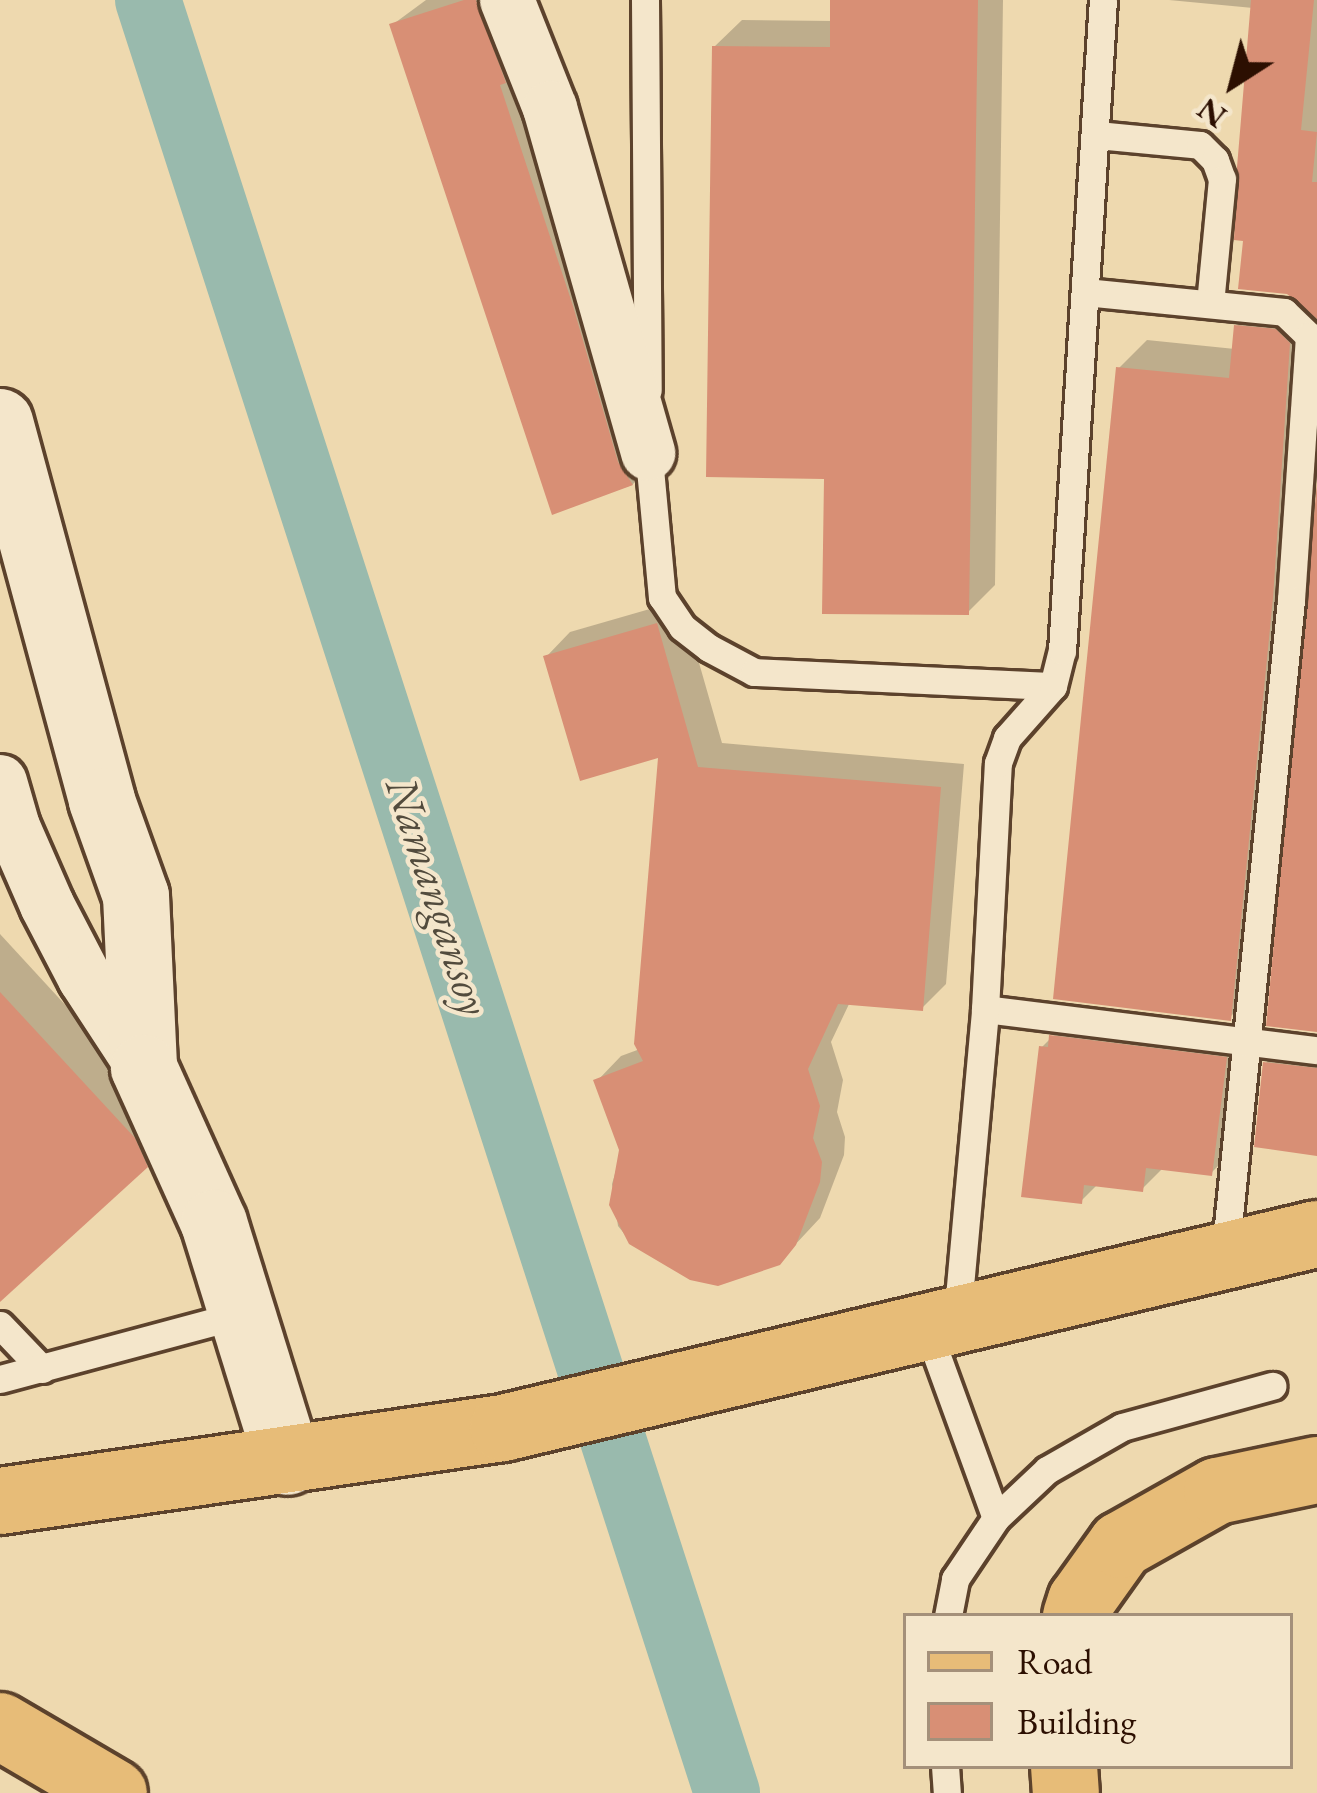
<!DOCTYPE html>
<style>
body{margin:0}
#map{position:relative;width:1317px;height:1793px;overflow:hidden;background:#eed9af;font-family:"EB Garamond",serif}
div>[style]{position:absolute}
.shadow>*{inset:0;background:#0003}
.canal>*{height:66px;margin:-33px;padding:0 33px;transform-origin:33px;border-radius:33px;background:#99baad}
.building>*{inset:0;background:#d88f75}
.roads{filter:drop-shadow(3px 0 #5c422c) drop-shadow(-3px 0 #5c422c) drop-shadow(0 3px #5c422c) drop-shadow(0 -3px #5c422c)}
.lane>*{height:27px;margin:-13.5px;padding:0 13.5px;transform-origin:13.5px;border-radius:13.5px;background:#f4e6cb}
.street>*{height:54px;margin:-27px;padding:0 27px;transform-origin:27px;border-radius:27px;background:#f4e6cb}
.secondary>*{height:66px;margin:-33px;padding:0 33px;transform-origin:33px;border-radius:33px;background:#f4e6cb}
.primary>*{height:66px;margin:-33px;padding:0 33px;transform-origin:33px;border-radius:33px;background:#e7bc78}
span{translate:-50% -50%;white-space:nowrap;text-align:center;line-height:1.15;-webkit-text-stroke:9px #f4e6cb;paint-order:stroke}
.water-label{font-size:45px;color:#524b3d;font-style:italic}
.legend{position:absolute;left:903px;top:1613px;width:390px;height:156px;box-sizing:border-box;background:#f4e6cb;border:3px solid #a4907a;margin:0;padding:15px 21px;list-style:none;font-size:36px;color:#2c0f01}
.legend li{display:flex;align-items:center;gap:24px;height:60px}
.legend b{width:60px;border:3px solid #a4907a}
.north{position:absolute;left:1173px;top:24px;width:120px;height:120px;-webkit-text-stroke:9px #f4e6cb;paint-order:stroke;rotate:216deg;font-size:33px;font-weight:700;line-height:48px;text-align:center;color:#2c0f01}
.north::after{content:'';display:block;margin:auto;width:42px;height:54px;background:#2c0f01;clip-path:polygon(50% 0,100% 100%,50% 72%,0 100%)}
</style>
<div id="map">
<div class="shadow">
<div style="clip-path:polygon(426px 0,504px 0,653px 464px,632px 485px,554px 511px,392px 25px)"></div>
<div style="clip-path:polygon(833px 0,1003px 0,995px 585px,968px 612px,827px 476px,714px 47px,742px 20px,833px 21px)"></div>
<div style="clip-path:polygon(1169px 0,1317px 0,1317px 317px,1300px 568px,1257px 990px,1229px 1018px,1119px 368px,1147px 340px,1235px 349px,1237px 326px,1265px 298px,1304px 302px,1253px 8px)"></div>
<div style="clip-path:polygon(681px 600px,722px 743px,964px 764px,946px 984px,922px 1008px,850px 1002px,831px 1042px,843px 1080px,837px 1112px,845px 1137px,844px 1155px,820px 1218px,779px 1262px,631px 1242px,618px 1226px,612px 1184px,622px 1150px,597px 1081px,621px 1056px,640px 1049px,661px 754px,546px 657px,570px 632px)"></div>
<div style="clip-path:polygon(0 934px,162px 1110px,174px 1137px,146px 1165px,0 1265px)"></div>
<div style="clip-path:polygon(1075px 1014px,1248px 1035px,1234px 1150px,1211px 1173px,1164px 1167px,1142px 1189px,1098px 1184px,1081px 1201px,1042px 1047px)"></div>
<div style="clip-path:polygon(1290px 1038px,1317px 1041px,1317px 1147px,1266px 1063px)"></div>
</div>
<div class="canal">
<div style="left:148px;top:0;width:1884px;rotate:72.1deg"></div>
</div>
<div class="building">
<div style="clip-path:polygon(464px 0,476px 0,506px 83px,500px 85px,573px 306px,618px 462px,633px 485px,552px 515px,389px 24px)"></div>
<div style="clip-path:polygon(830px 0,978px 0,969px 615px,822px 614px,824px 479px,706px 477px,712px 46px,830px 47px)"></div>
<div style="clip-path:polygon(1251px 0,1314px 0,1301px 130px,1317px 132px,1312px 182px,1317px 182px,1317px 319px,1287px 294px,1238px 289px,1243px 241px,1234px 240px,1237px 167px)"></div>
<div style="clip-path:polygon(1234px 325px,1276px 329px,1290px 343px,1273px 598px,1231px 1021px,1053px 999px,1116px 367px,1229px 378px)"></div>
<div style="clip-path:polygon(1317px 483px,1317px 1032px,1266px 1026px)"></div>
<div style="clip-path:polygon(657px 623px,698px 767px,941px 787px,923px 1011px,838px 1004px,808px 1069px,820px 1106px,813px 1138px,822px 1162px,820px 1182px,796px 1245px,780px 1265px,718px 1286px,690px 1280px,629px 1244px,609px 1205px,619px 1150px,593px 1080px,643px 1061px,634px 1044px,658px 758px,580px 781px,543px 656px)"></div>
<div style="clip-path:polygon(0 992px,135px 1138px,148px 1167px,0 1302px)"></div>
<div style="clip-path:polygon(1049px 1035px,1227px 1057px,1212px 1176px,1146px 1168px,1143px 1192px,1084px 1185px,1082px 1204px,1021px 1197px,1039px 1046px,1048px 1047px)"></div>
<div style="clip-path:polygon(1263px 1062px,1317px 1068px,1317px 1156px,1254px 1147px)"></div>
</div>
<div class="roads">
<div class="lane">
<div style="left:645px;top:0;width:390px;rotate:89.6deg"></div>
<div style="left:1097px;top:135px;width:103px;rotate:5.5deg"></div>
<div style="left:1200px;top:145px;width:21px;rotate:45deg"></div>
<div style="left:1215px;top:160px;width:20px;rotate:70deg"></div>
<div style="left:1222px;top:179px;width:125px;rotate:95.5deg"></div>
<div style="left:1085px;top:292px;width:200px;rotate:5.7deg"></div>
<div style="left:1284px;top:312px;width:35px;rotate:44deg"></div>
<div style="left:1309px;top:336px;width:265px;rotate:93.9deg"></div>
<div style="left:1291px;top:600px;width:659px;rotate:95.75deg"></div>
<div style="left:648px;top:447px;width:151px;rotate:84.7deg"></div>
<div style="left:662px;top:597px;width:36px;rotate:56deg"></div>
<div style="left:682px;top:627px;width:34px;rotate:38deg"></div>
<div style="left:709px;top:648px;width:51px;rotate:28.1deg"></div>
<div style="left:754px;top:672px;width:299px;rotate:2.7deg"></div>
<div style="left:985px;top:1009px;width:334px;rotate:7.1deg"></div>
<div style="left:957px;top:1319px;width:311px;rotate:-84.8deg"></div>
<div style="left:985px;top:1009px;width:246px;rotate:-87deg"></div>
<div style="left:998px;top:763px;width:27px;rotate:-70deg"></div>
<div style="left:1007px;top:738px;width:69px;rotate:-48.5deg"></div>
<div style="left:1053px;top:686px;width:36px;rotate:-76deg"></div>
<div style="left:1062px;top:651px;width:652px;rotate:-86.4deg"></div>
<div style="left:0;top:1325px;width:61px;rotate:46.3deg"></div>
<div style="left:926px;top:1326px;width:204px;rotate:70deg"></div>
<div style="left:0;top:1379px;width:252px;rotate:-15deg"></div>
<div style="left:948px;top:1616px;width:38px;rotate:-79deg"></div>
<div style="left:955px;top:1579px;width:73px;rotate:-56.1deg"></div>
<div style="left:996px;top:1518px;width:70px;rotate:-43.3deg"></div>
<div style="left:1047px;top:1470px;width:86px;rotate:-29.8deg"></div>
<div style="left:1122px;top:1427px;width:156px;rotate:-15.3deg"></div>
<div style="left:945px;top:1766px;width:27px;rotate:86deg"></div>
</div>
<div class="street">
<div style="left:507px;top:0;width:116px;rotate:68.3deg"></div>
<div style="left:550px;top:108px;width:359px;rotate:74.1deg"></div>
<div style="left:0;top:782px;width:47px;rotate:73.9deg"></div>
<div style="left:13px;top:827px;width:85px;rotate:66.4deg"></div>
<div style="left:47px;top:905px;width:82px;rotate:62.5deg"></div>
<div style="left:85px;top:978px;width:108px;rotate:56.8deg"></div>
</div>
<div class="secondary">
<div style="left:0;top:422px;width:392px;rotate:74.9deg"></div>
<div style="left:102px;top:801px;width:101px;rotate:70.3deg"></div>
<div style="left:136px;top:896px;width:172px;rotate:87.3deg"></div>
<div style="left:144px;top:1068px;width:170px;rotate:65.7deg"></div>
<div style="left:214px;top:1223px;width:250px;rotate:72.8deg"></div>
</div>
<div class="primary">
<div style="left:0;top:1501px;width:508px;rotate:-8.26deg"></div>
<div style="left:503px;top:1428px;width:837px;rotate:-13.41deg"></div>
<div style="left:1076px;top:1616px;width:16px;rotate:-72deg"></div>
<div style="left:1081px;top:1601px;width:69px;rotate:-54.5deg"></div>
<div style="left:1121px;top:1545px;width:110px;rotate:-29.4deg"></div>
<div style="left:1217px;top:1491px;width:102px;rotate:-11.9deg"></div>
<div style="left:0;top:1726px;width:132px;rotate:30.4deg"></div>
<div style="left:1064px;top:1766px;width:27px;rotate:86deg"></div>
</div>
</div>
<div class="water-label">
<span style="left:438px;top:896px;rotate:72deg">Namangansoy</span>
</div>
<ul class="legend">
<li><b style="height:15px;background:#e7bc78"></b>Road</li>
<li><b style="height:33px;background:#d88f75"></b>Building</li>
</ul>
<div class="north">N</div>
</div>
